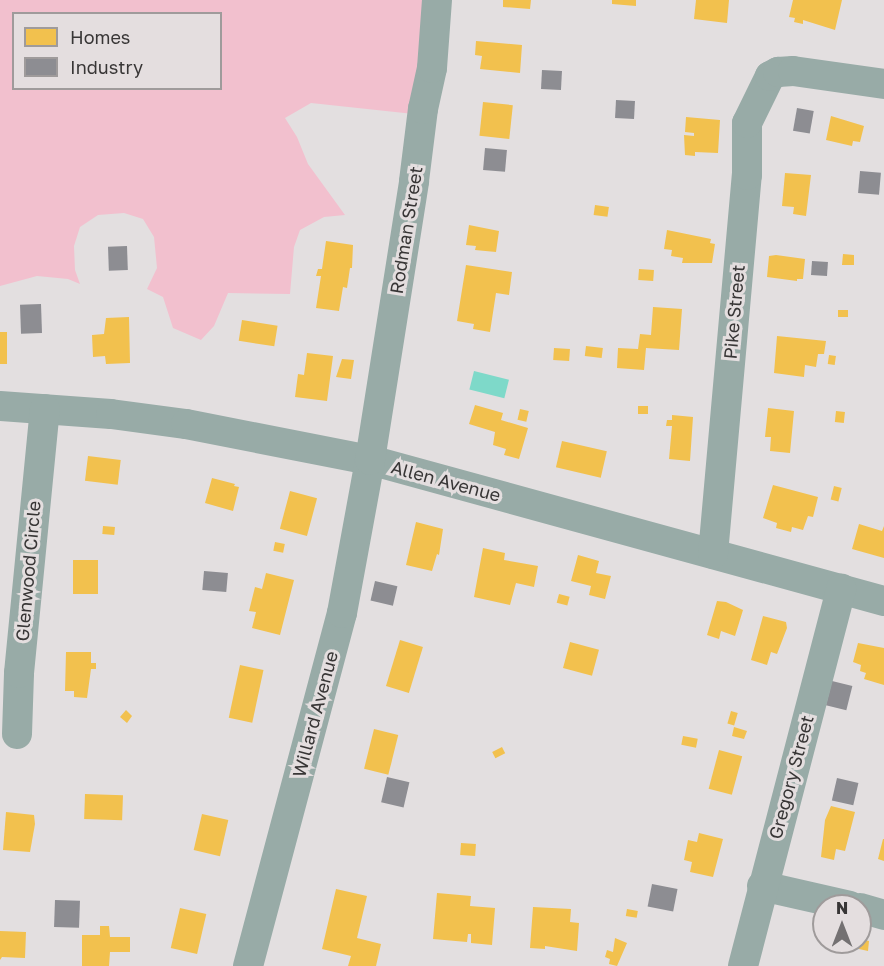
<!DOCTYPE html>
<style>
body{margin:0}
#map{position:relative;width:884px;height:966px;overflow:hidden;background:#e3dfe0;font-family:"Golos Text",sans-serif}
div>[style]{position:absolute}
.green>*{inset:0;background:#f2c0ce}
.water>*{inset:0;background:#7ed9c9;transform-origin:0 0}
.homes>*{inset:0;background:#f2c14e;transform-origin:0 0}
.industry>*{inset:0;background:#8d8d92;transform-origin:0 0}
.minor>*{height:30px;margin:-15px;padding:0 15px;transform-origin:15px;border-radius:15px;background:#98aba7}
span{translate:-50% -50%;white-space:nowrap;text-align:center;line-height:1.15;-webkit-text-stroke:6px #e4dedf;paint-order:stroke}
.street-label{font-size:18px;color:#383636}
.legend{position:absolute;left:12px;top:12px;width:210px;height:78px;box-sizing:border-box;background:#e4dedf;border:2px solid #9f9b9b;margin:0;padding:8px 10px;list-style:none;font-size:18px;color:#383636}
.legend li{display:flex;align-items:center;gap:12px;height:30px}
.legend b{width:30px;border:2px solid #9f9b9b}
.north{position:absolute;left:812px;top:894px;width:60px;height:60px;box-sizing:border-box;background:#e4dedf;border:2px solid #9f9b9b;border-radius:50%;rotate:0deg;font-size:16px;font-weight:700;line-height:24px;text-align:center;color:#383636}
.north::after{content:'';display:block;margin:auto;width:21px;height:27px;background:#747172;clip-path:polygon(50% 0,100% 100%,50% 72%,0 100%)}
</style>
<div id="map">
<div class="green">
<div style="clip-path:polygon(evenodd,0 0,436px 0,423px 115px,311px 103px,285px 118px,297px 137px,308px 164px,345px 215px,324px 217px,300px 230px,294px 247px,290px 294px,228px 293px,214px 326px,201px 340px,173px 328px,163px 297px,147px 289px,157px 268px,154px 237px,143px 219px,124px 213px,98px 215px,80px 227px,74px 246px,75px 270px,80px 284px,68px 279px,37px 276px,0 286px,0 0,14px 14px,220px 14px,220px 88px,14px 88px,14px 14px)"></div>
</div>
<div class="water">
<div style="left:474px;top:371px;width:36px;height:19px;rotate:14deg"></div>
</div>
<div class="homes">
<div style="clip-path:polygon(503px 0,531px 0,530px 9px,503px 7px)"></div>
<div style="clip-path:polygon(612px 0,636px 0,636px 6px,612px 4px)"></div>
<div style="clip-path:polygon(696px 0,729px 0,727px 23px,694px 19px)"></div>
<div style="clip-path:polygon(793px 0,842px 0,835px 30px,803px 20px,803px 24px,794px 22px,795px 18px,789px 17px)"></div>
<div style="clip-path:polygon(476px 41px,522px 45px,520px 73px,480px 69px,482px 56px,475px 55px)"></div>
<div style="left:483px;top:102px;width:30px;height:34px;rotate:6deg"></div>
<div style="clip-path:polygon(831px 116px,864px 126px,860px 142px,853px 141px,852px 146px,826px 140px)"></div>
<div style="clip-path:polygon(686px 117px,720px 120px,718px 153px,695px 152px,695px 156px,685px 155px,684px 135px,694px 136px,694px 133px,685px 132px)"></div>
<div style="clip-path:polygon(785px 173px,811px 175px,806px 216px,793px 214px,794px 207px,782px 206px)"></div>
<div style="left:595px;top:205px;width:14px;height:10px;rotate:8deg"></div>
<div style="clip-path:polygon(469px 225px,499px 231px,496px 252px,475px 250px,476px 246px,466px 245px)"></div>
<div style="clip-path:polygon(667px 230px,711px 239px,710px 243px,715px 244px,712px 263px,682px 263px,683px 258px,671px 256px,672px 250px,664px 249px)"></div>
<div style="clip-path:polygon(326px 241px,353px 245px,352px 268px,350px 268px,347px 288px,343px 287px,339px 311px,316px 308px,321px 276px,316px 276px,318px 269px,322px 269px)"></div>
<div style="clip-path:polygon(843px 254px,854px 255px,854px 265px,842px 265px)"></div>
<div style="clip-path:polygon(776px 255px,805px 259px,803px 279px,797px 279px,797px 281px,767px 277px,769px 256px)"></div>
<div style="clip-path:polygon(466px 265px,512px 272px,509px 295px,496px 293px,490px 332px,473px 329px,474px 324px,457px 321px)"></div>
<div style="left:639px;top:269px;width:15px;height:11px;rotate:4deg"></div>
<div style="clip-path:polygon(653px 307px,682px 309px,679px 350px,646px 348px,644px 370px,617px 368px,618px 348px,638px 349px,640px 334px,651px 335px)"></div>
<div style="left:838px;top:310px;width:10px;height:7px"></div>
<div style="clip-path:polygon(129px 317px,130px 363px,106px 364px,105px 356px,93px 357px,92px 335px,104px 334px,106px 318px)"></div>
<div style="left:242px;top:320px;width:36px;height:21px;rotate:9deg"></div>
<div style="left:0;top:332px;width:7px;height:32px"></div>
<div style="clip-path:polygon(777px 336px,826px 341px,824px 354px,818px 354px,816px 367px,805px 365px,804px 377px,774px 373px)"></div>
<div style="left:586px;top:346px;width:17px;height:10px;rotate:7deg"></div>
<div style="left:554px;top:348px;width:16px;height:12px;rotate:4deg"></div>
<div style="clip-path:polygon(307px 353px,333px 356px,327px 401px,295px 397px,298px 374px,304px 375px)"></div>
<div style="left:829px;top:355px;width:7px;height:9px;rotate:8deg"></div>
<div style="clip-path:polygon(342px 359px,354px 360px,351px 379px,336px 377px)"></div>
<div style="clip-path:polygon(475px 405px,503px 413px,501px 420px,528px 428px,519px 459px,504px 455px,506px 449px,493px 445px,495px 432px,469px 424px)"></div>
<div style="left:638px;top:406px;width:10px;height:8px"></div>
<div style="clip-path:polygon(768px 408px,794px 411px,790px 453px,770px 451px,771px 437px,765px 437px)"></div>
<div style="left:520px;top:409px;width:9px;height:11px;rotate:13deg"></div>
<div style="left:836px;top:411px;width:9px;height:11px;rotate:6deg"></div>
<div style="clip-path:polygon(672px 415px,693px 417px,690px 461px,669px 459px,672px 426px,666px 426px,667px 420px,672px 420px)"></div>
<div style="left:562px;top:441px;width:46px;height:27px;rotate:13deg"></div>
<div style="left:88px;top:456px;width:33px;height:25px;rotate:7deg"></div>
<div style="clip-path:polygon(212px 478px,235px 484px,234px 486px,239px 487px,233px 511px,205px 503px)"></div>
<div style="clip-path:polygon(773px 485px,818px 497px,813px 517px,808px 516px,803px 530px,792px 527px,791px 532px,776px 528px,777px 523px,763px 518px)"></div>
<div style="left:834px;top:486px;width:8px;height:14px;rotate:14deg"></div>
<div style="left:290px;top:491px;width:28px;height:39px;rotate:15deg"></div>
<div style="clip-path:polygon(416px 522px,443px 529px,439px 555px,437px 554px,432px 571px,406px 565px)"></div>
<div style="clip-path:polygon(859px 524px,882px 531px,884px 526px,884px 558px,852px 549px)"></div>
<div style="left:103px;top:526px;width:12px;height:8px;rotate:5deg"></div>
<div style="left:275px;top:542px;width:10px;height:9px;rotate:11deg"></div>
<div style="clip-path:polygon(483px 548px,505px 553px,504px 560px,538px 566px,534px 587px,516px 583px,510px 605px,474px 597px)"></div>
<div style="clip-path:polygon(578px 555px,599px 561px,596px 573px,611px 576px,605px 599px,589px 595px,591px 586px,571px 581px)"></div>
<div style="left:73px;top:560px;width:25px;height:34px"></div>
<div style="clip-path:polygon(266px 573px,294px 580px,280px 635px,252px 628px,256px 612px,249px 611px,255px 587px,262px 589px)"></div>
<div style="left:559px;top:594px;width:11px;height:9px;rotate:15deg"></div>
<div style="clip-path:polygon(717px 601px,726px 602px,743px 610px,735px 636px,721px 631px,719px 639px,707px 635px)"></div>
<div style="clip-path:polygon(763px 616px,786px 622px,787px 628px,777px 654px,771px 652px,767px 665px,751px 660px)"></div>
<div style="left:400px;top:640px;width:24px;height:48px;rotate:17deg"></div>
<div style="left:570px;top:642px;width:30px;height:27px;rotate:15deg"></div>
<div style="clip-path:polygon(858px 643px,884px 648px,884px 685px,864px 679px,866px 673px,860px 671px,861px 665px,853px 662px)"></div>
<div style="clip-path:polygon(66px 652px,91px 652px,91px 663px,96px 663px,96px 669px,91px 669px,87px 698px,74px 697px,74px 691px,65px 691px)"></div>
<div style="left:240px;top:665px;width:24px;height:54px;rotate:12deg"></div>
<div style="clip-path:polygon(126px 710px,132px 716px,127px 723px,120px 717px)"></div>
<div style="left:731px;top:711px;width:7px;height:13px;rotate:16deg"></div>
<div style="clip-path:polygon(734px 727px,747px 731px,744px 739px,732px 736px)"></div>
<div style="left:374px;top:729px;width:25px;height:41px;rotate:14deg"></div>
<div style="left:683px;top:736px;width:15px;height:9px;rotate:11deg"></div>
<div style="left:502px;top:747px;width:7px;height:11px;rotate:63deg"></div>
<div style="left:719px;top:750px;width:24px;height:40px;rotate:15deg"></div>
<div style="left:85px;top:794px;width:38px;height:25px;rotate:2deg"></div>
<div style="clip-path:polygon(831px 806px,855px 812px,845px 851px,836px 849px,834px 860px,821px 857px,825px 820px)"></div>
<div style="clip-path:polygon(6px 812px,34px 815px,35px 824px,30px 852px,3px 850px)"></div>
<div style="left:202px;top:814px;width:27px;height:37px;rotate:13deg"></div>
<div style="clip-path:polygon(699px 833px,723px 839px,713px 877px,690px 872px,692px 862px,684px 860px,688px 840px,697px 842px)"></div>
<div style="clip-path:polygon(883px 839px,884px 839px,884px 861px,878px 859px)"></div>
<div style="left:461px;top:843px;width:15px;height:12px;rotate:4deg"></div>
<div style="clip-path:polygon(336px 889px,367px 896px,357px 938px,381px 944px,376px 966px,348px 966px,351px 956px,322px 949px)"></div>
<div style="clip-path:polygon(437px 893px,471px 896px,470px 906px,495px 908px,492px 945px,471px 943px,471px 934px,468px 934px,467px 942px,433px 939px)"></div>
<div style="clip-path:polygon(533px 907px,571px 909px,570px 922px,579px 923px,577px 951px,545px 946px,545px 949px,530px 948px)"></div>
<div style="left:180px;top:908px;width:27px;height:41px;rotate:13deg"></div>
<div style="left:627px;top:909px;width:11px;height:7px;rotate:10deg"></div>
<div style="clip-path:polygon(100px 926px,109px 926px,110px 937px,130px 937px,130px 952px,110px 952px,109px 966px,82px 966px,82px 935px,100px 935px)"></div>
<div style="clip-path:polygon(0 931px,26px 932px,25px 958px,2px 957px,0 960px)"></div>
<div style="clip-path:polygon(615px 938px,627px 943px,617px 966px,609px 964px,610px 959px,605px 957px,607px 950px,613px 952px)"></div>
<div style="clip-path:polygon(861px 939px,869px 941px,868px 951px,859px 949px)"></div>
</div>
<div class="industry">
<div style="left:542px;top:70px;width:20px;height:19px;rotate:3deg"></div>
<div style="left:616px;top:100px;width:19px;height:18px;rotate:3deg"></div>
<div style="left:797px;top:108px;width:17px;height:23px;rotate:10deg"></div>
<div style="left:485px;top:148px;width:22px;height:22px;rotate:5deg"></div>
<div style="left:860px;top:171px;width:21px;height:22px;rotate:5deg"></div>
<div style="left:127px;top:246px;width:24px;height:19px;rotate:88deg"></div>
<div style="left:812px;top:261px;width:16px;height:14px;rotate:4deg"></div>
<div style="left:41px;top:304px;width:29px;height:21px;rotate:88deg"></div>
<div style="left:204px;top:571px;width:24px;height:19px;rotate:5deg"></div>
<div style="left:375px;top:581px;width:23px;height:20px;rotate:13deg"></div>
<div style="left:832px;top:681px;width:21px;height:25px;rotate:14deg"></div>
<div style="left:387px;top:777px;width:23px;height:26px;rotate:13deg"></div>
<div style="left:837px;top:778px;width:22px;height:23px;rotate:13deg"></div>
<div style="left:652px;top:884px;width:26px;height:23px;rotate:11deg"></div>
<div style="left:55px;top:900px;width:25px;height:27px;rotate:2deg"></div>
</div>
<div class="minor">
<div style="left:0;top:406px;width:111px;rotate:4.1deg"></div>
<div style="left:111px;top:414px;width:76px;rotate:7.6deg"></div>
<div style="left:186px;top:424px;width:187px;rotate:11.1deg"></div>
<div style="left:370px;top:460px;width:533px;rotate:15.34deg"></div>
<div style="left:713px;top:554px;width:381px;rotate:-84.9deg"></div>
<div style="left:747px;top:175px;width:52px;rotate:-90deg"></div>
<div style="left:747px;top:123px;width:52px;rotate:-63.9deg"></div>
<div style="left:770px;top:76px;width:9px;rotate:-27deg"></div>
<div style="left:778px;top:72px;width:15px;rotate:-4deg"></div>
<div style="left:793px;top:71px;width:92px;rotate:8.1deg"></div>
<div style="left:17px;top:734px;width:61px;rotate:-88.1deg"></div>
<div style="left:19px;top:673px;width:265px;rotate:-84.4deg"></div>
<div style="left:762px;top:886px;width:90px;rotate:12.8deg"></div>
<div style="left:860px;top:908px;width:25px;rotate:16deg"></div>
<div style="left:248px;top:966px;width:365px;rotate:-75.1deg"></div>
<div style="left:342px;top:613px;width:156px;rotate:-79.6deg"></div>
<div style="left:370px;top:460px;width:282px;rotate:-81deg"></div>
<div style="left:414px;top:181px;width:73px;rotate:-82.9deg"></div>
<div style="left:423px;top:109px;width:42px;rotate:-77.6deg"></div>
<div style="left:432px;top:68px;width:68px;rotate:-85.8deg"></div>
<div style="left:743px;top:966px;width:390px;rotate:-75.4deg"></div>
</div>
<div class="street-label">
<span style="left:406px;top:230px;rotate:-81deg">Rodman Street</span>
<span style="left:734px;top:312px;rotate:-85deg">Pike Street</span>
<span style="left:446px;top:481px;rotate:15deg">Allen Avenue</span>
<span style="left:28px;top:571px;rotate:-85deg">Glenwood Circle</span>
<span style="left:315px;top:714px;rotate:-75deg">Willard Avenue</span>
<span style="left:791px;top:777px;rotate:-75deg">Gregory Street</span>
</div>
<ul class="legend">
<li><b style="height:16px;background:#f2c14e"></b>Homes</li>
<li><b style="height:16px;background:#8d8d92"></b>Industry</li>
</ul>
<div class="north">N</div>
</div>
